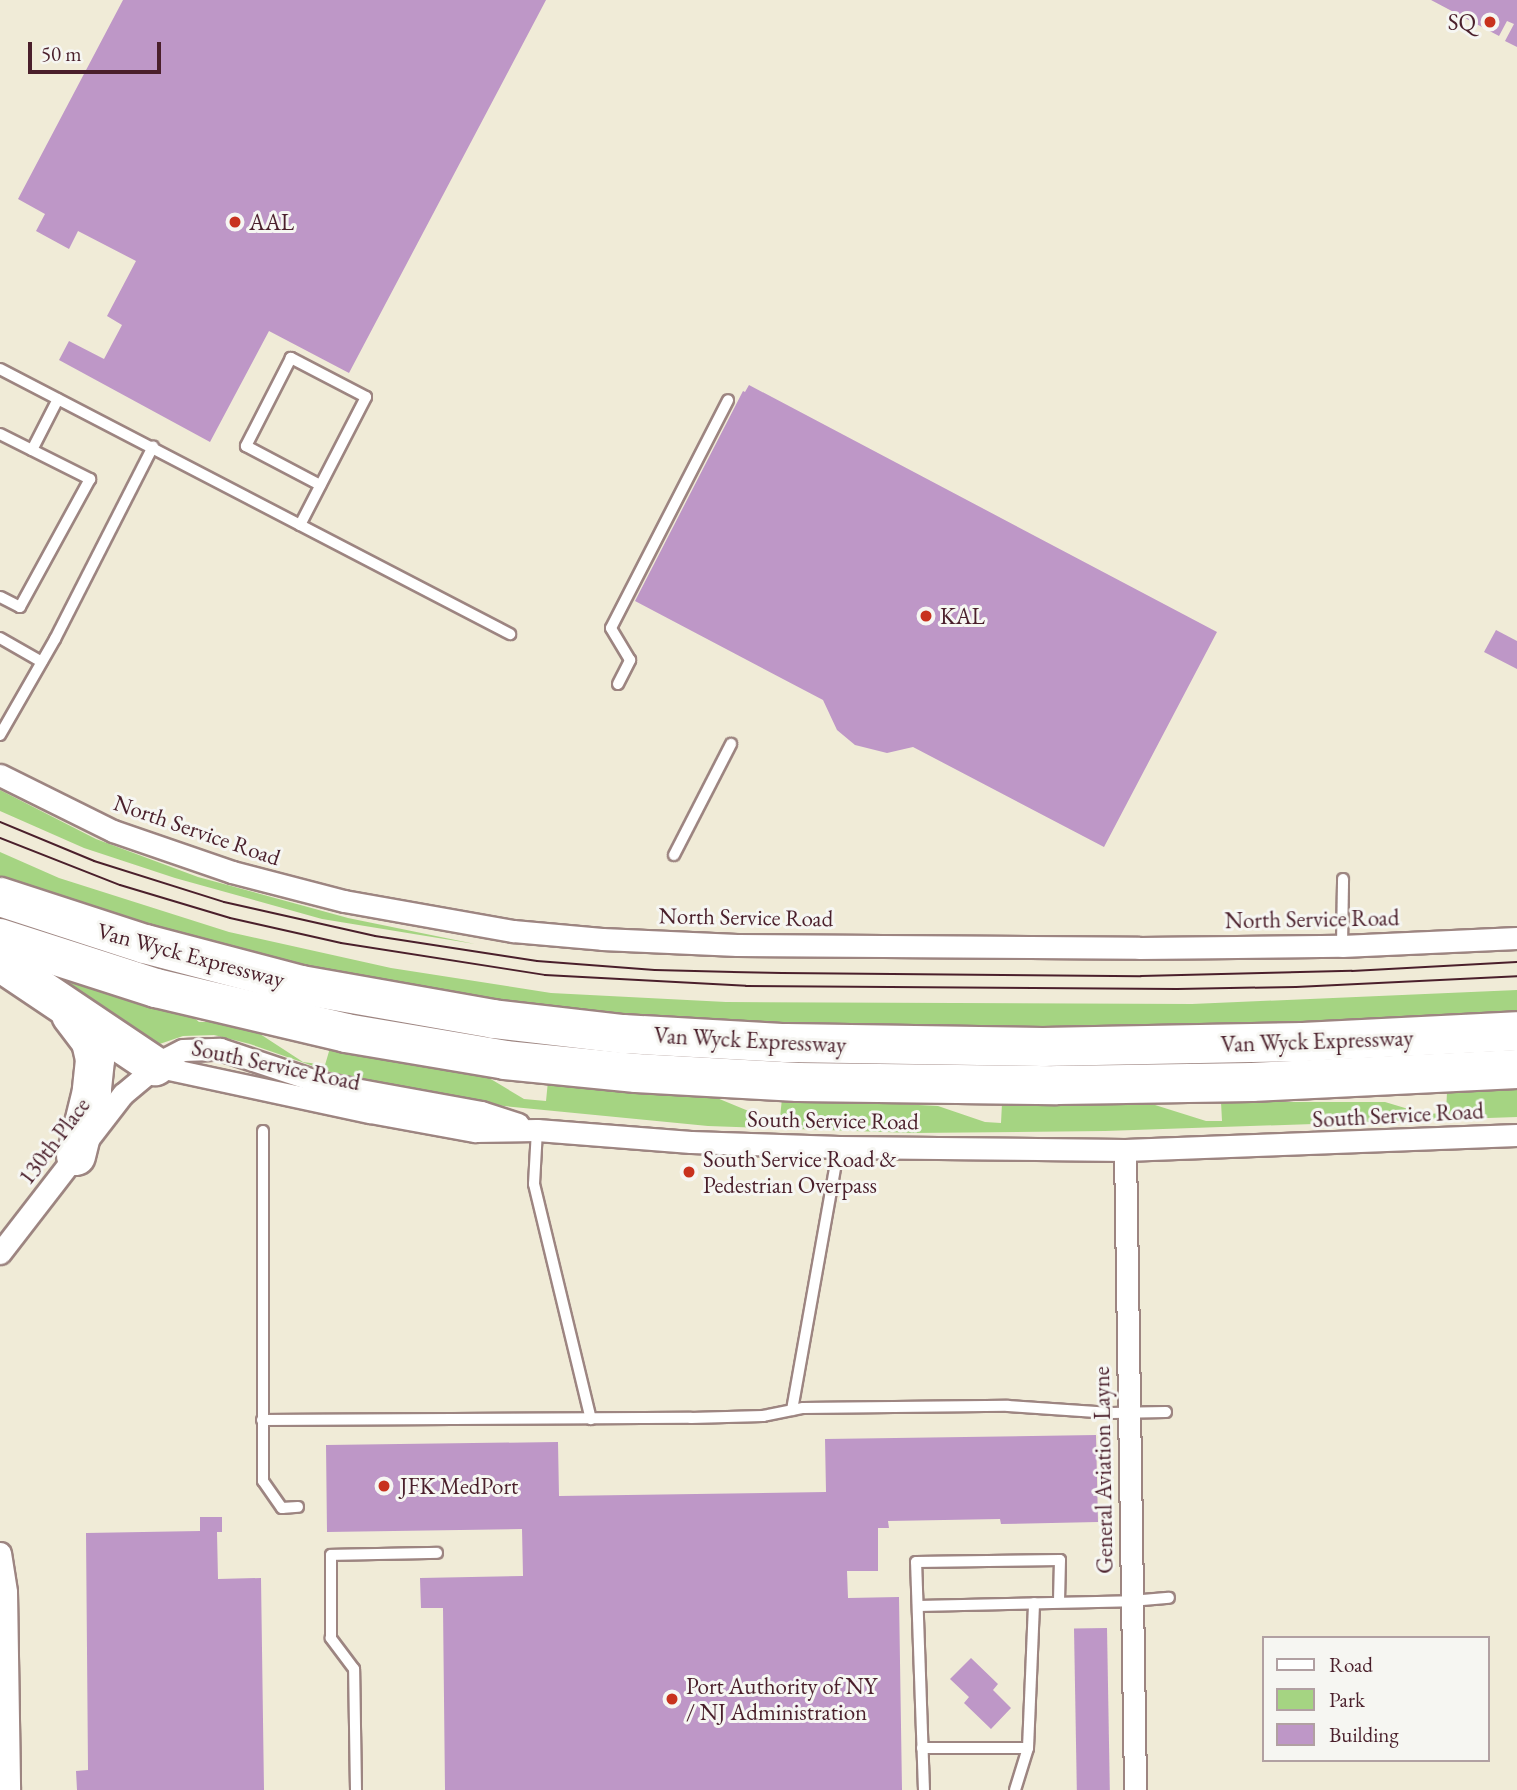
<!DOCTYPE html>
<style>
body{margin:0}
#map{position:relative;width:1517px;height:1790px;overflow:hidden;background:#f0ebd7;font-family:"EB Garamond",serif}
div>[style]{position:absolute}
.green>*{inset:0;background:#a5d482}
.building>*{inset:0;background:#be97c7;transform-origin:0 0}
.roads{filter:drop-shadow(2px 0 #9d8581) drop-shadow(-2px 0 #9d8581) drop-shadow(0 2px #9d8581) drop-shadow(0 -2px #9d8581)}
.lane>*{height:10px;margin:-5px;padding:0 5px;transform-origin:5px;border-radius:5px;background:#fff}
.street>*{height:21px;margin:-10.5px;padding:0 10.5px;transform-origin:10.5px;border-radius:10.5px;background:#fff}
.highway>*{height:38px;margin:-19px;padding:0 19px;transform-origin:19px;border-radius:19px;background:#fff}
.tram>*{height:2px;margin:-1px;padding:0 1px;transform-origin:1px;border-radius:1px;background:#4a1f2b}
.dots>*{width:19px;height:19px;translate:-50% -50%;box-sizing:border-box;border:4px solid #f6f6f2;border-radius:50%}
span{translate:-50% -50%;white-space:nowrap;text-align:center;line-height:1.15;-webkit-text-stroke:6px #f6f6f2;paint-order:stroke}
.poi-label{font-size:23px;color:#4a1f2b}
.right{translate:-100% -50%;text-align:right}
.left{translate:0 -50%;text-align:left}
.street-label{font-size:23px;color:#4a1f2b}
.legend{position:absolute;left:1262px;top:1636px;width:228px;height:126px;box-sizing:border-box;background:#f6f6f2;border:2px solid #b1a0a2;margin:0;padding:9px 12px;list-style:none;font-size:21px;color:#4a1f2b}
.legend li{display:flex;align-items:center;gap:14px;height:35px}
.legend b{width:35px;border:2px solid #b1a0a2}
.scale{position:absolute;left:28px;top:42px;width:133px;height:32px;box-sizing:border-box;border:4px solid #4a1f2b;border-top:0;padding-left:9px;font-size:21px;line-height:24px;white-space:nowrap;color:#4a1f2b;-webkit-text-stroke:5px #f6f6f2;paint-order:stroke}
</style>
<div id="map">
<div class="green">
<div style="clip-path:polygon(0 790px,96px 839px,198px 877px,348px 918px,475px 944px,322px 919px,175px 878px,84px 848px,0 811px)"></div>
<div style="clip-path:polygon(0 852px,59px 878px,229px 932px,391px 968px,551px 993px,726px 1002px,1192px 1004px,1517px 990px,1517px 1017px,1248px 1026px,991px 1029px,782px 1026px,627px 1019px,426px 994px,217px 947px,0 876px)"></div>
<div style="clip-path:polygon(68px 982px,185px 1010px,199px 1022px,224px 1022px,260px 1034px,303px 1062px,325px 1065px,330px 1048px,484px 1075px,524px 1099px,546px 1101px,548px 1081px,717px 1098px,763px 1117px,780px 1118px,782px 1098px,938px 1106px,985px 1122px,1001px 1123px,1002px 1103px,1155px 1105px,1206px 1121px,1222px 1121px,1221px 1102px,1385px 1102px,1425px 1114px,1446px 1113px,1447px 1092px,1517px 1089px,1517px 1117px,1105px 1131px,913px 1133px,708px 1126px,473px 1103px,365px 1084px,250px 1044px,214px 1035px,183px 1036px,145px 1049px,64px 989px)"></div>
</div>
<div class="building">
<div style="clip-path:polygon(123px 0,546px 0,349px 373px,269px 331px,210px 442px,59px 360px,69px 341px,104px 359px,122px 325px,107px 316px,136px 261px,78px 231px,69px 249px,36px 231px,45px 214px,18px 199px)"></div>
<div style="clip-path:polygon(1431px 0,1517px 0,1517px 47px,1505px 41px,1514px 24px,1507px 21px,1499px 36px)"></div>
<div style="clip-path:polygon(749px 385px,1217px 632px,1104px 847px,913px 747px,887px 753px,855px 745px,837px 730px,823px 700px,635px 601px,743px 391px,745px 392px)"></div>
<div style="clip-path:polygon(1496px 630px,1517px 641px,1517px 669px,1484px 652px)"></div>
<div style="clip-path:polygon(1096px 1435px,1098px 1522px,1001px 1524px,1000px 1519px,888px 1521px,889px 1528px,878px 1528px,878px 1571px,847px 1571px,848px 1598px,899px 1597px,902px 1790px,445px 1790px,443px 1608px,421px 1608px,420px 1578px,523px 1576px,522px 1529px,327px 1532px,326px 1445px,558px 1442px,559px 1496px,826px 1492px,825px 1439px)"></div>
<div style="clip-path:polygon(200px 1517px,222px 1517px,222px 1532px,217px 1532px,218px 1579px,261px 1578px,264px 1790px,77px 1790px,76px 1771px,88px 1770px,86px 1533px,200px 1531px)"></div>
<div style="left:1107px;top:1628px;width:162px;height:33px;rotate:89deg"></div>
<div style="clip-path:polygon(971px 1658px,998px 1684px,993px 1690px,1011px 1708px,991px 1729px,964px 1703px,969px 1697px,950px 1679px)"></div>
</div>
<div class="roads">
<div class="lane">
<div style="left:0;top:369px;width:575px;rotate:27.46deg"></div>
<div style="left:0;top:434px;width:101px;rotate:26.6deg"></div>
<div style="left:90px;top:479px;width:146px;rotate:118.7deg"></div>
<div style="left:20px;top:607px;width:22px;rotate:-153deg"></div>
<div style="left:32px;top:450px;width:57px;rotate:-63deg"></div>
<div style="left:300px;top:525px;width:144px;rotate:-62.7deg"></div>
<div style="left:366px;top:397px;width:85px;rotate:-152.5deg"></div>
<div style="left:291px;top:358px;width:99px;rotate:117.1deg"></div>
<div style="left:246px;top:446px;width:84px;rotate:27.8deg"></div>
<div style="left:0;top:638px;width:48px;rotate:29.7deg"></div>
<div style="left:618px;top:684px;width:27px;rotate:-63deg"></div>
<div style="left:630px;top:660px;width:37px;rotate:-121deg"></div>
<div style="left:611px;top:628px;width:256px;rotate:-62.8deg"></div>
<div style="left:0;top:735px;width:111px;rotate:-60.2deg"></div>
<div style="left:55px;top:639px;width:216px;rotate:-63deg"></div>
<div style="left:674px;top:855px;width:125px;rotate:-62.8deg"></div>
<div style="left:1342px;top:946px;width:67px;rotate:-89.1deg"></div>
<div style="left:537px;top:1130px;width:54px;rotate:93.2deg"></div>
<div style="left:534px;top:1184px;width:242px;rotate:76.4deg"></div>
<div style="left:263px;top:1131px;width:350px;rotate:90deg"></div>
<div style="left:263px;top:1481px;width:33px;rotate:55deg"></div>
<div style="left:282px;top:1508px;width:16px;rotate:-4deg"></div>
<div style="left:792px;top:1410px;width:267px;rotate:-79.9deg"></div>
<div style="left:262px;top:1420px;width:429px;rotate:-0.3deg"></div>
<div style="left:691px;top:1418px;width:72px;rotate:-1.6deg"></div>
<div style="left:763px;top:1416px;width:41px;rotate:-11.3deg"></div>
<div style="left:803px;top:1408px;width:205px;rotate:-0.6deg"></div>
<div style="left:1008px;top:1406px;width:103px;rotate:3.9deg"></div>
<div style="left:1111px;top:1413px;width:55px;rotate:-1deg"></div>
<div style="left:918px;top:1606px;width:213px;rotate:-1.3deg"></div>
<div style="left:1131px;top:1601px;width:38px;rotate:-5deg"></div>
<div style="left:922px;top:1748px;width:106px"></div>
<div style="left:356px;top:1790px;width:121px;rotate:-90.9deg"></div>
<div style="left:354px;top:1669px;width:39px;rotate:-127deg"></div>
<div style="left:331px;top:1638px;width:83px;rotate:-90deg"></div>
<div style="left:331px;top:1555px;width:106px;rotate:-1.1deg"></div>
<div style="left:924px;top:1790px;width:228px;rotate:-92deg"></div>
<div style="left:916px;top:1562px;width:144px;rotate:-0.8deg"></div>
<div style="left:1060px;top:1560px;width:41px;rotate:91.4deg"></div>
<div style="left:1015px;top:1790px;width:44px;rotate:-72.8deg"></div>
<div style="left:1028px;top:1748px;width:145px;rotate:-87.6deg"></div>
</div>
<div class="street">
<div style="left:0;top:775px;width:126px;rotate:26.4deg"></div>
<div style="left:113px;top:831px;width:126px;rotate:19deg"></div>
<div style="left:232px;top:872px;width:116px;rotate:14.5deg"></div>
<div style="left:344px;top:901px;width:172px;rotate:10.1deg"></div>
<div style="left:513px;top:931px;width:89px;rotate:5.1deg"></div>
<div style="left:602px;top:939px;width:135px;rotate:2.5deg"></div>
<div style="left:737px;top:945px;width:402px;rotate:0.4deg"></div>
<div style="left:1139px;top:948px;width:203px;rotate:-0.6deg"></div>
<div style="left:1342px;top:946px;width:175px;rotate:-2.6deg"></div>
<div style="left:155px;top:1066px;width:220px;rotate:12.1deg"></div>
<div style="left:370px;top:1112px;width:107px;rotate:10.3deg"></div>
<div style="left:475px;top:1131px;width:62px;rotate:-0.9deg"></div>
<div style="left:537px;top:1130px;width:154px;rotate:4.5deg"></div>
<div style="left:691px;top:1142px;width:148px;rotate:1.9deg"></div>
<div style="left:839px;top:1147px;width:286px;rotate:0.6deg"></div>
<div style="left:1125px;top:1150px;width:392px;rotate:-2.2deg"></div>
<div style="left:1125px;top:1150px;width:640px;rotate:89.1deg"></div>
<div style="left:0;top:1253px;width:201px;rotate:-52.3deg"></div>
<div style="left:123px;top:1094px;width:55px;rotate:-39.8deg"></div>
<div style="left:165px;top:1059px;width:20px;rotate:-27deg"></div>
<div style="left:183px;top:1050px;width:37px;rotate:-2deg"></div>
<div style="left:220px;top:1049px;width:108px;rotate:18.4deg"></div>
<div style="left:322px;top:1083px;width:162px;rotate:10.3deg"></div>
<div style="left:481px;top:1112px;width:39px;rotate:18deg"></div>
<div style="left:0;top:1553px;width:39px;rotate:81deg"></div>
<div style="left:6px;top:1592px;width:198px;rotate:89.1deg"></div>
</div>
<div class="highway">
<div style="left:0;top:897px;width:152px;rotate:18deg"></div>
<div style="left:145px;top:944px;width:161px;rotate:14.7deg"></div>
<div style="left:301px;top:985px;width:195px;rotate:10deg"></div>
<div style="left:493px;top:1019px;width:131px;rotate:6.6deg"></div>
<div style="left:623px;top:1034px;width:163px;rotate:3.2deg"></div>
<div style="left:786px;top:1043px;width:257px;rotate:0.9deg"></div>
<div style="left:1043px;top:1047px;width:260px;rotate:-1.1deg"></div>
<div style="left:1303px;top:1042px;width:214px;rotate:-2.9deg"></div>
<div style="left:0;top:938px;width:164px;rotate:17.8deg"></div>
<div style="left:156px;top:988px;width:195px;rotate:13.3deg"></div>
<div style="left:346px;top:1033px;width:161px;rotate:9.6deg"></div>
<div style="left:505px;top:1060px;width:132px;rotate:5.7deg"></div>
<div style="left:636px;top:1073px;width:162px;rotate:3.2deg"></div>
<div style="left:798px;top:1082px;width:259px;rotate:0.7deg"></div>
<div style="left:1057px;top:1085px;width:195px;rotate:-0.9deg"></div>
<div style="left:1252px;top:1082px;width:265px;rotate:-2.8deg"></div>
<div style="left:0;top:962px;width:187px;rotate:33.9deg"></div>
<div style="left:71px;top:1015px;width:34px;rotate:53deg"></div>
<div style="left:91px;top:1042px;width:18px;rotate:77deg"></div>
<div style="left:95px;top:1060px;width:31px;rotate:96deg"></div>
<div style="left:92px;top:1091px;width:67px;rotate:103.8deg"></div>
</div>
</div>
<div class="tram">
<div style="left:0;top:822px;width:102px;rotate:22.5deg"></div>
<div style="left:94px;top:861px;width:136px;rotate:17.5deg"></div>
<div style="left:224px;top:902px;width:155px;rotate:12.7deg"></div>
<div style="left:375px;top:936px;width:164px;rotate:8.8deg"></div>
<div style="left:537px;top:961px;width:118px;rotate:4.4deg"></div>
<div style="left:655px;top:970px;width:127px;rotate:1.4deg"></div>
<div style="left:782px;top:973px;width:359px;rotate:0.5deg"></div>
<div style="left:1141px;top:976px;width:211px;rotate:-1.4deg"></div>
<div style="left:1352px;top:971px;width:165px;rotate:-3.1deg"></div>
<div style="left:0;top:838px;width:129px;rotate:21.4deg"></div>
<div style="left:120px;top:885px;width:115px;rotate:16.7deg"></div>
<div style="left:230px;top:918px;width:114px;rotate:12.7deg"></div>
<div style="left:341px;top:943px;width:206px;rotate:8.9deg"></div>
<div style="left:545px;top:975px;width:201px;rotate:3.1deg"></div>
<div style="left:746px;top:986px;width:431px;rotate:0.4deg"></div>
<div style="left:1177px;top:989px;width:119px;rotate:-1deg"></div>
<div style="left:1296px;top:987px;width:221px;rotate:-2.8deg"></div>
</div>
<div class="dots">
<div style="left:1490px;top:22px;background:#c8321e"></div>
<div style="left:235px;top:222px;background:#c8321e"></div>
<div style="left:926px;top:616px;background:#c8321e"></div>
<div style="left:689px;top:1172px;background:#c8321e"></div>
<div style="left:384px;top:1486px;background:#c8321e"></div>
<div style="left:672px;top:1699px;background:#c8321e"></div>
</div>
<div class="poi-label">
<span class="right" style="left:1476px;top:22px">SQ</span>
<span class="left" style="left:249px;top:222px">AAL</span>
<span class="left" style="left:940px;top:616px">KAL</span>
<span class="left" style="left:703px;top:1172px">South Service Road &amp;<br>Pedestrian Overpass</span>
<span class="left" style="left:400px;top:1486px">JFK MedPort</span>
<span class="left" style="left:686px;top:1699px">Port Authority of NY<br>/ NJ Administration</span>
</div>
<div class="street-label">
<span style="left:197px;top:830px;rotate:19deg">North Service Road</span>
<span style="left:746px;top:917px;rotate:1deg">North Service Road</span>
<span style="left:1312px;top:919px;rotate:-1deg">North Service Road</span>
<span style="left:191px;top:955px;rotate:15deg">Van Wyck Expressway</span>
<span style="left:750px;top:1040px;rotate:3deg">Van Wyck Expressway</span>
<span style="left:1317px;top:1041px;rotate:-2deg">Van Wyck Expressway</span>
<span style="left:276px;top:1065px;rotate:12deg">South Service Road</span>
<span style="left:1398px;top:1115px;rotate:-3deg">South Service Road</span>
<span style="left:833px;top:1120px;rotate:1deg">South Service Road</span>
<span style="left:54px;top:1141px;rotate:-53deg">130th Place</span>
<span style="left:1103px;top:1470px;rotate:-91deg">General Aviation Layne</span>
</div>
<ul class="legend">
<li><b style="height:9px;background:#fff"></b>Road</li>
<li><b style="height:19px;background:#a5d482"></b>Park</li>
<li><b style="height:19px;background:#be97c7"></b>Building</li>
</ul>
<div class="scale">50 m</div>
</div>
